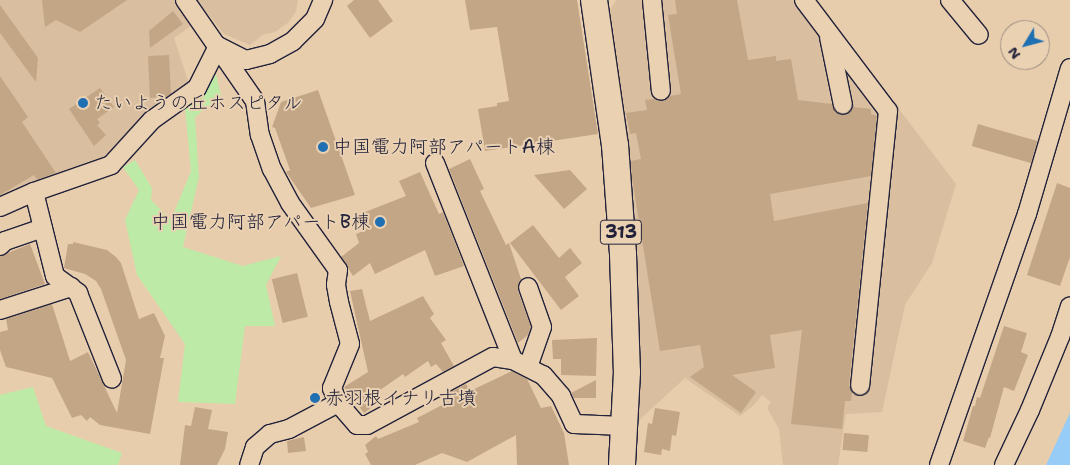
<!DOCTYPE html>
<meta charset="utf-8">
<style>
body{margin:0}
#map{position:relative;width:1070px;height:465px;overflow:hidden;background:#e8cdac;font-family:"Shantell Sans","Klee One",sans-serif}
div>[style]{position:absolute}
.built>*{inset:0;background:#d9be9f}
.green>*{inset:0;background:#beeaa7}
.water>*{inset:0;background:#96ccf5}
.building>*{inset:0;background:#c3a686;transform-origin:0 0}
.roads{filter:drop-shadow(1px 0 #22223b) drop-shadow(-1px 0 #22223b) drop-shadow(0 1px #22223b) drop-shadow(0 -1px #22223b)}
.minor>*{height:18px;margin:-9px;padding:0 9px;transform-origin:9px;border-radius:9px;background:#ead1b2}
.highway>*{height:26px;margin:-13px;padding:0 13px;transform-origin:13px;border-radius:13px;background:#ead1b2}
.dots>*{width:14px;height:14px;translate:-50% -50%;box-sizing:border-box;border:2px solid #ead1b2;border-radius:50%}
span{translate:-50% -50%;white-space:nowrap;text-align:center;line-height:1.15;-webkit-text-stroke:4px #ead1b2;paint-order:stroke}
.shield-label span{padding:1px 4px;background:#ead1b2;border:1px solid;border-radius:4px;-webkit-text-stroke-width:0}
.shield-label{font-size:18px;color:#22223b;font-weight:700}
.poi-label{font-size:19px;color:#22223b}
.left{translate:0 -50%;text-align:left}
.right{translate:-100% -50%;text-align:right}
.north{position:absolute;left:1000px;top:20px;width:50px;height:50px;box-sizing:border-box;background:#ead1b2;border:1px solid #9a8b82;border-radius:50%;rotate:233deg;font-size:14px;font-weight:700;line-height:20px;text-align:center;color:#22223b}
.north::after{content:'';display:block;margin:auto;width:18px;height:22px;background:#1f6fb2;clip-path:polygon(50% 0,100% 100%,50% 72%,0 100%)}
</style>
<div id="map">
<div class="built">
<div style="clip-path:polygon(0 0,178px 0,195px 23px,174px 38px,190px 87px,110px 157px,87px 162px,0 202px)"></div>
<div style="clip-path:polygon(197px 0,298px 0,296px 11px,289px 22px,275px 32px,262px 35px,250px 45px,224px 34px)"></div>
<div style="clip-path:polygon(616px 0,816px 0,956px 184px,932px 263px,905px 305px,882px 412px,846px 414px,838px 465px,783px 465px,779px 429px,767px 408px,771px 402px,762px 395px,754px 405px,740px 416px,685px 378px,637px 422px,634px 261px,621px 97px,609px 12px)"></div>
</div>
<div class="green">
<div style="clip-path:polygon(216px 74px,221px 96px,195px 117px,199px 177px,183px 247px,243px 266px,281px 256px,266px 285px,275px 326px,245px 326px,235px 404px,178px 402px,185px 344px,137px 275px,125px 220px,139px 190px,123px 167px,135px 160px,152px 188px,151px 200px,171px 220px,191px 171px,185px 109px,201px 97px)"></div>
<div style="clip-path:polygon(33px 387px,46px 426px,122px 453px,118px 465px,0 465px,0 395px)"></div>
</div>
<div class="water">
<div style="clip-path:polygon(1070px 413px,1070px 465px,1046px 465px,1069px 415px)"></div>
</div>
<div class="building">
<div style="clip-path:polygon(42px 0,127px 0,80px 32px,56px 20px,45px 27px)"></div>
<div style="clip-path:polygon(354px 0,378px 0,393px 21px,370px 38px,347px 6px)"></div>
<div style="clip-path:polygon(465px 0,577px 0,598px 134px,485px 151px,478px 109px,497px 106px,497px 103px,509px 101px,497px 27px,470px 30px)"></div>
<div style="clip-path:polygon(675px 0,737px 0,748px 60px,776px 56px,776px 61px,791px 59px,798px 100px,832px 104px,835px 112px,840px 115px,850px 113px,853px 107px,871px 109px,871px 114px,877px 116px,871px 176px,770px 194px,774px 221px,868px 203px,849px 385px,852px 393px,851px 401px,845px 401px,842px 429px,791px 424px,802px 330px,770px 335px,775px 368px,732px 375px,756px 392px,741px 413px,690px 377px,704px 367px,700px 345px,660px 351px,632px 178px,631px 161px,641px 159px,636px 133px,630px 134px,626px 113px,647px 110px,645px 100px,654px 99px,663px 101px,670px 96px,681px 94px,668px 15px,677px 14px)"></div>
<div style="clip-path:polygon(0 5px,38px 58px,36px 82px,0 33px)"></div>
<div style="clip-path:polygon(173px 11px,183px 24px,150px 48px,149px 31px)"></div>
<div style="clip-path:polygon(169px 55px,171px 94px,166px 97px,150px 98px,148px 56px)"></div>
<div style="clip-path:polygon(0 76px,28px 117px,22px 122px,56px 173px,37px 180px,34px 175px,0 195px)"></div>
<div style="clip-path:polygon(100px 88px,114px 107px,97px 119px,100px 123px,97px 125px,106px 135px,94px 146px,69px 109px)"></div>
<div style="clip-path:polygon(318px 90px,355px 195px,311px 208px,286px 172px,290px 170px,275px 128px,272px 127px,281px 102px)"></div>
<div style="left:978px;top:124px;width:62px;height:23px;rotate:16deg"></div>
<div style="clip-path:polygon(470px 159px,484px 189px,480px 191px,506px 245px,509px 243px,521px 279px,518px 291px,531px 327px,528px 335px,518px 343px,449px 169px)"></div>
<div style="clip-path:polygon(570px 170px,587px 189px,564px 209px,534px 175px)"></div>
<div style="clip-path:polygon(420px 172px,439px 214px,443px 212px,464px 266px,435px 276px,425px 250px,375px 274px,370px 263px,353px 276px,341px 257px,359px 243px,356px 234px,366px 230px,360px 214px,406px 196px,399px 181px)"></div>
<div style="clip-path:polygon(1057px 183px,1070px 188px,1070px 257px,1060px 286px,1027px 275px)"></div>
<div style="clip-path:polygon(533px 225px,559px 258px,570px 248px,582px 263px,565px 277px,579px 296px,561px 310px,510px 243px)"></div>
<div style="clip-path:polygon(73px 242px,107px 250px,116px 257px,121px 263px,139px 319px,154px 313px,165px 336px,160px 358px,164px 358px,150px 434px,100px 425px,90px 417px,87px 421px,81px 415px,72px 418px,52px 378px,6px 367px,0 350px,0 332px,8px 330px,6px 319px,52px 304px,70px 361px,88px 352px,117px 413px,126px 360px,101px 289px,96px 281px,85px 274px,64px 268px,68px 244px,73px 244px)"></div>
<div style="clip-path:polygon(30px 244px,45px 284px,0 299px,0 256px)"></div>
<div style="left:297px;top:273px;width:45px;height:26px;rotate:76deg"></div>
<div style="clip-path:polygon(362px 289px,370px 321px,423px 296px,434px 314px,430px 318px,446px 340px,441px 343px,454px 366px,443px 372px,436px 364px,431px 367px,428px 361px,405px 377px,403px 374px,373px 395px,379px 402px,364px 413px,344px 387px,368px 372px,350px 291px)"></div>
<div style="clip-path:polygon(1004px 326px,1027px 333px,1021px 352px,1028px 355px,1014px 391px,1004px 387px,990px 438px,989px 437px,985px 448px,963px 441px,973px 406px,975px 406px,977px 397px,980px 398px)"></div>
<div style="clip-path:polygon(597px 338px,596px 376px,561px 375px,561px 359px,553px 359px,552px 340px)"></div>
<div style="clip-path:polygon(512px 371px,527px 379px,541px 408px,551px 406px,564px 433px,569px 465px,517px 465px,516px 435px,467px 462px,442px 453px,415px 465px,371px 465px,365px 454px,368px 452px,365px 445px,376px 436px,378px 439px,419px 422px,417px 418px,446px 403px,443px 396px,466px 384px,470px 391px)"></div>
<div style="clip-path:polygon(596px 380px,596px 398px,574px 398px,571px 393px)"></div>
<div style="clip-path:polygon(195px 407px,212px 410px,208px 429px,228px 432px,225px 449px,217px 465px,180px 465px,185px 425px,191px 426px)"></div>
<div style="clip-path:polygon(655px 408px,680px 412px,676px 436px,672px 435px,670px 451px,662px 449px,661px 455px,644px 452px,648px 423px,652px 424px)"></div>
<div style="left:844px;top:433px;width:25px;height:17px;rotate:5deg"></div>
<div style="clip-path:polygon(304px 437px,306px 451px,288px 453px,287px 441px)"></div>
</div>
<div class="roads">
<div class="minor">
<div style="left:185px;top:0;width:123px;rotate:55.3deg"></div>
<div style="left:255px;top:101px;width:34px;rotate:82deg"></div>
<div style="left:260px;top:135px;width:36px;rotate:71deg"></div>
<div style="left:272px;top:169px;width:38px;rotate:62deg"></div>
<div style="left:290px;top:203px;width:82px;rotate:54.4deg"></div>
<div style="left:338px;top:270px;width:15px;rotate:98deg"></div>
<div style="left:336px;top:285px;width:17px;rotate:80deg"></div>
<div style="left:339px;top:302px;width:43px;rotate:75.3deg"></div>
<div style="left:350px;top:344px;width:48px;rotate:112.2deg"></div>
<div style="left:332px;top:388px;width:16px;rotate:68deg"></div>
<div style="left:338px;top:403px;width:55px;rotate:152deg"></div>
<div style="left:289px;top:429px;width:20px;rotate:165deg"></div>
<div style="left:270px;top:434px;width:20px;rotate:139deg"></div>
<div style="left:255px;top:447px;width:19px;rotate:108deg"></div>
<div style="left:652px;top:0;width:91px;rotate:84.4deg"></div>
<div style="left:804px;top:0;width:139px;rotate:52.9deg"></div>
<div style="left:888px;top:111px;width:276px;rotate:95.8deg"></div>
<div style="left:950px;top:0;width:45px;rotate:50.4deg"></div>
<div style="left:829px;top:37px;width:69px;rotate:78.4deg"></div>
<div style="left:218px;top:46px;width:31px;rotate:27deg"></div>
<div style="left:246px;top:60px;width:25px;rotate:-14deg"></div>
<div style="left:270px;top:54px;width:26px;rotate:-29deg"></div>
<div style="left:293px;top:41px;width:31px;rotate:-45deg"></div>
<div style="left:315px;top:19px;width:21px;rotate:-67deg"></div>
<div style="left:435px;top:163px;width:212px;rotate:68.4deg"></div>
<div style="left:34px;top:192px;width:87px;rotate:76deg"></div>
<div style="left:55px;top:276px;width:29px;rotate:36deg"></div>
<div style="left:78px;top:293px;width:92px;rotate:68.4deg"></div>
<div style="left:0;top:207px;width:37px;rotate:-24deg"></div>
<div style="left:34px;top:192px;width:82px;rotate:-19.3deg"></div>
<div style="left:111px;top:165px;width:61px;rotate:-47.7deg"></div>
<div style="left:152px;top:120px;width:55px;rotate:-35.4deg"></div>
<div style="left:197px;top:88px;width:47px;rotate:-63.4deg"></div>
<div style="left:0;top:246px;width:7px;rotate:-45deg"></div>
<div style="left:5px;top:241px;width:40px;rotate:-18.9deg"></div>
<div style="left:0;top:310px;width:75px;rotate:-17.9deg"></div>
<div style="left:528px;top:367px;width:42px;rotate:-70.7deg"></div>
<div style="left:542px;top:327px;width:42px;rotate:-109.3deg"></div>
<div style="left:338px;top:403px;width:29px;rotate:49deg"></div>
<div style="left:357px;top:425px;width:10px"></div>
<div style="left:367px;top:425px;width:143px;rotate:-28.4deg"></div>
<div style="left:493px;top:357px;width:20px;rotate:9deg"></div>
<div style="left:513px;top:360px;width:34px;rotate:27deg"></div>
<div style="left:543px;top:375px;width:28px;rotate:49deg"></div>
<div style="left:561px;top:396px;width:31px;rotate:65deg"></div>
<div style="left:574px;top:424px;width:50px;rotate:2.3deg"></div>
<div style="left:939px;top:465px;width:266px;rotate:-70.7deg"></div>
<div style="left:1027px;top:214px;width:152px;rotate:-73.6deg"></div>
<div style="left:1004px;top:465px;width:61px;rotate:-64.7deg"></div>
<div style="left:1030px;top:410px;width:79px;rotate:-67.7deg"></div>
<div style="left:1060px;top:337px;width:32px;rotate:-72deg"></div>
</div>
<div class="highway">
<div style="left:594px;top:0;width:147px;rotate:81.8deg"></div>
<div style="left:615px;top:145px;width:109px;rotate:85.8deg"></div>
<div style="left:623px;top:254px;width:118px;rotate:88.1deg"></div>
<div style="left:627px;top:372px;width:93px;rotate:93.1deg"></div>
</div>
</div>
<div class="dots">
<div style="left:83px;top:103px;background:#1f6fb2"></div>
<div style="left:323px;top:147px;background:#1f6fb2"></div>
<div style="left:380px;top:222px;background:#1f6fb2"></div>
<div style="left:315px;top:398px;background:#1f6fb2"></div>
</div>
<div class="shield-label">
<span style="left:621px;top:232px">313</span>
</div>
<div class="poi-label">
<span class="left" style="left:94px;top:103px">たいようの丘ホスピタル</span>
<span class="left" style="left:333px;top:147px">中国電力阿部アパートA棟</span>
<span class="right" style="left:370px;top:222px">中国電力阿部アパートB棟</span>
<span class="left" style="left:325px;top:398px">赤羽根イナリ古墳</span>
</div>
<div class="north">N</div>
</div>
